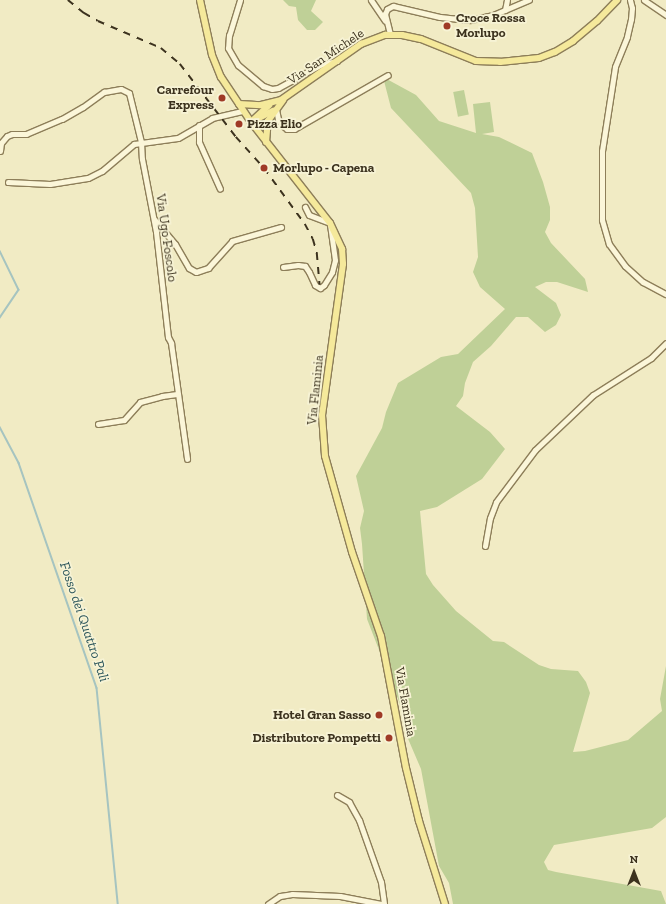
<!DOCTYPE html>
<style>
body{margin:0}
#map{position:relative;width:666px;height:904px;overflow:hidden;background:#f1ebc4;font-family:"Zilla Slab",serif}
div>[style]{position:absolute}
.green>*{inset:0;background:#bfd097;transform-origin:0 0}
.stream>*{height:1.5px;margin:-0.75px;padding:0 0.75px;transform-origin:0.75px;border-radius:0.75px;background:#a6c4c0}
.roads{filter:drop-shadow(1px 0 #8d7e59) drop-shadow(-1px 0 #8d7e59) drop-shadow(0 1px #8d7e59) drop-shadow(0 -1px #8d7e59)}
.minor>*{height:5px;margin:-2.5px;padding:0 2.5px;transform-origin:2.5px;border-radius:2.5px;background:#fbf6d9}
.major>*{height:6px;margin:-3px;padding:0 3px;transform-origin:3px;border-radius:3px;background:#f5e99b}
.rail>*{height:1.5px;margin-top:-0.75px;transform-origin:0;background:repeating-linear-gradient(90deg,#3c321e 0 7px,transparent 0 14px)}
.dots>*{width:11px;height:11px;translate:-50% -50%;box-sizing:border-box;border:2px solid #f7f3d5;border-radius:50%}
span{translate:-50% -50%;white-space:nowrap;text-align:center;line-height:1.15;-webkit-text-stroke:3.5px #f7f3d5;paint-order:stroke}
.poi-label{font-size:13px;color:#3c321e;font-weight:700}
.left{translate:0 -50%;text-align:left}
.right{translate:-100% -50%;text-align:right}
.street-label{font-size:13px;color:#3c321e}
.water-label{font-size:14px;color:#2d575c;font-style:italic}
.north{position:absolute;left:614px;top:852px;width:40px;height:40px;-webkit-text-stroke:3px #f7f3d5;paint-order:stroke;rotate:0deg;font-size:11px;font-weight:700;line-height:16px;text-align:center;color:#3c321e}
.north::after{content:'';display:block;margin:auto;width:14px;height:18px;background:#3c321e;clip-path:polygon(50% 0,100% 100%,50% 72%,0 100%)}
</style>
<div id="map">
<div class="green">
<div style="clip-path:polygon(283px 0,316px 0,311px 11px,323px 22px,315px 30px,307px 30px,298px 20px,296px 7px,289px 6px)"></div>
<div style="clip-path:polygon(383px 77px,416px 95px,439px 121px,476px 133px,473px 104px,490px 102px,494px 132px,482px 134px,499px 137px,532px 153px,543px 182px,550px 207px,550px 220px,545px 232px,551px 243px,585px 279px,588px 292px,557px 282px,546px 282px,535px 287px,556px 303px,561px 315px,556px 325px,545px 332px,528px 317px,516px 317px,491px 346px,473px 362px,465px 383px,463px 396px,456px 406px,490px 432px,505px 449px,482px 479px,437px 507px,420px 511px,426px 574px,433px 585px,456px 611px,493px 641px,504px 642px,539px 665px,551px 669px,578px 671px,586px 682px,590px 693px,573px 752px,585px 751px,628px 740px,662px 711px,660px 699px,666px 666px,666px 817px,652px 828px,554px 845px,544px 862px,548px 870px,556px 872px,661px 891px,666px 904px,453px 904px,449px 883px,439px 866px,421px 769px,406px 734px,405px 717px,367px 619px,362px 544px,360px 528px,364px 511px,356px 476px,382px 428px,386px 412px,398px 383px,441px 357px,458px 354px,505px 309px,480px 287px,473px 272px,478px 257px,475px 208px,471px 193px,391px 108px)"></div>
<div style="left:464px;top:90px;width:25px;height:11px;rotate:79deg"></div>
</div>
<div class="stream">
<div style="left:0;top:251px;width:43px;rotate:64deg"></div>
<div style="left:19px;top:290px;width:34px;rotate:124deg"></div>
<div style="left:0;top:427px;width:41px;rotate:62.2deg"></div>
<div style="left:19px;top:463px;width:238px;rotate:70.9deg"></div>
<div style="left:97px;top:688px;width:217px;rotate:84.4deg"></div>
</div>
<div class="roads">
<div class="minor">
<div style="left:240px;top:0;width:37px;rotate:107deg"></div>
<div style="left:229px;top:35px;width:13px;rotate:94deg"></div>
<div style="left:228px;top:48px;width:20px;rotate:60deg"></div>
<div style="left:238px;top:65px;width:33px;rotate:40deg"></div>
<div style="left:263px;top:86px;width:9px;rotate:18deg"></div>
<div style="left:272px;top:89px;width:6px;rotate:-9deg"></div>
<div style="left:278px;top:88px;width:50px;rotate:-28.6deg"></div>
<div style="left:322px;top:64px;width:15px;rotate:-11deg"></div>
<div style="left:371px;top:0;width:25px;rotate:56deg"></div>
<div style="left:630px;top:0;width:8px;rotate:76deg"></div>
<div style="left:632px;top:8px;width:11px;rotate:95deg"></div>
<div style="left:631px;top:19px;width:18px;rotate:103deg"></div>
<div style="left:627px;top:37px;width:32px;rotate:112deg"></div>
<div style="left:615px;top:67px;width:85px;rotate:98.8deg"></div>
<div style="left:602px;top:151px;width:69px;rotate:90deg"></div>
<div style="left:602px;top:220px;width:25px;rotate:74deg"></div>
<div style="left:609px;top:244px;width:27px;rotate:54deg"></div>
<div style="left:625px;top:266px;width:24px;rotate:42deg"></div>
<div style="left:643px;top:282px;width:26px;rotate:28deg"></div>
<div style="left:644px;top:0;width:27px;rotate:34deg"></div>
<div style="left:505px;top:10px;width:10px;rotate:-79deg"></div>
<div style="left:390px;top:34px;width:21px;rotate:-104deg"></div>
<div style="left:385px;top:14px;width:5px;rotate:-68deg"></div>
<div style="left:387px;top:9px;width:7px;rotate:-27deg"></div>
<div style="left:393px;top:6px;width:48px;rotate:13.2deg"></div>
<div style="left:440px;top:17px;width:30px;rotate:6deg"></div>
<div style="left:470px;top:20px;width:24px;rotate:-12deg"></div>
<div style="left:493px;top:15px;width:39px;rotate:-23deg"></div>
<div style="left:276px;top:109px;width:10px;rotate:79deg"></div>
<div style="left:278px;top:119px;width:7px;rotate:56deg"></div>
<div style="left:282px;top:125px;width:6px;rotate:39deg"></div>
<div style="left:287px;top:129px;width:7px"></div>
<div style="left:294px;top:129px;width:108px;rotate:-29.9deg"></div>
<div style="left:199px;top:125px;width:17px;rotate:90deg"></div>
<div style="left:199px;top:142px;width:51px;rotate:65.9deg"></div>
<div style="left:0;top:151px;width:8px;rotate:-83deg"></div>
<div style="left:1px;top:143px;width:9px;rotate:-49deg"></div>
<div style="left:7px;top:136px;width:5px;rotate:-22deg"></div>
<div style="left:12px;top:134px;width:14px"></div>
<div style="left:26px;top:134px;width:39px;rotate:-23deg"></div>
<div style="left:62px;top:119px;width:24px;rotate:-30deg"></div>
<div style="left:83px;top:107px;width:26px;rotate:-36deg"></div>
<div style="left:104px;top:92px;width:17px;rotate:-10deg"></div>
<div style="left:121px;top:89px;width:9px;rotate:27deg"></div>
<div style="left:129px;top:93px;width:50px;rotate:76.2deg"></div>
<div style="left:141px;top:142px;width:17px;rotate:87deg"></div>
<div style="left:142px;top:159px;width:74px;rotate:79.1deg"></div>
<div style="left:156px;top:232px;width:106px;rotate:83.5deg"></div>
<div style="left:168px;top:337px;width:7px;rotate:63deg"></div>
<div style="left:171px;top:343px;width:117px;rotate:82.1deg"></div>
<div style="left:8px;top:182px;width:42px;rotate:2.7deg"></div>
<div style="left:50px;top:184px;width:38px;rotate:-9deg"></div>
<div style="left:88px;top:178px;width:16px;rotate:-27deg"></div>
<div style="left:102px;top:171px;width:42px;rotate:-40.2deg"></div>
<div style="left:134px;top:144px;width:44px;rotate:-7.8deg"></div>
<div style="left:178px;top:138px;width:39px;rotate:-30deg"></div>
<div style="left:212px;top:118px;width:32px;rotate:-13deg"></div>
<div style="left:154px;top:219px;width:33px;rotate:50deg"></div>
<div style="left:175px;top:244px;width:28px;rotate:60deg"></div>
<div style="left:189px;top:268px;width:8px;rotate:30deg"></div>
<div style="left:196px;top:272px;width:13px;rotate:-18deg"></div>
<div style="left:208px;top:268px;width:36px;rotate:-48deg"></div>
<div style="left:232px;top:241px;width:51px;rotate:-15.9deg"></div>
<div style="left:283px;top:267px;width:15px;rotate:-8deg"></div>
<div style="left:298px;top:265px;width:7px;rotate:8deg"></div>
<div style="left:305px;top:266px;width:7px;rotate:56deg"></div>
<div style="left:309px;top:272px;width:14px;rotate:65deg"></div>
<div style="left:315px;top:285px;width:6px;rotate:31deg"></div>
<div style="left:320px;top:288px;width:5px;rotate:-37deg"></div>
<div style="left:324px;top:285px;width:15px;rotate:-58deg"></div>
<div style="left:332px;top:272px;width:12px;rotate:-76deg"></div>
<div style="left:335px;top:260px;width:37px;rotate:-98deg"></div>
<div style="left:330px;top:223px;width:22px;rotate:-159deg"></div>
<div style="left:309px;top:215px;width:9px;rotate:-117deg"></div>
<div style="left:98px;top:424px;width:26px;rotate:-9deg"></div>
<div style="left:124px;top:420px;width:24px;rotate:-48deg"></div>
<div style="left:140px;top:402px;width:23px;rotate:-15deg"></div>
<div style="left:162px;top:396px;width:15px;rotate:-8deg"></div>
<div style="left:485px;top:546px;width:28px;rotate:-80deg"></div>
<div style="left:490px;top:518px;width:17px;rotate:-69deg"></div>
<div style="left:496px;top:502px;width:65px;rotate:-53.1deg"></div>
<div style="left:535px;top:450px;width:80px;rotate:-43.5deg"></div>
<div style="left:593px;top:395px;width:69px;rotate:-32.5deg"></div>
<div style="left:651px;top:358px;width:21px;rotate:-45deg"></div>
<div style="left:337px;top:795px;width:14px;rotate:30deg"></div>
<div style="left:349px;top:802px;width:21px;rotate:61deg"></div>
<div style="left:359px;top:820px;width:66px;rotate:70.5deg"></div>
<div style="left:381px;top:882px;width:22px;rotate:82deg"></div>
<div style="left:268px;top:904px;width:14px;rotate:-34deg"></div>
<div style="left:280px;top:896px;width:12px;rotate:-9deg"></div>
<div style="left:292px;top:894px;width:48px;rotate:2.4deg"></div>
<div style="left:340px;top:896px;width:42px;rotate:11deg"></div>
</div>
<div class="major">
<div style="left:200px;top:0;width:56px;rotate:77.7deg"></div>
<div style="left:212px;top:55px;width:24px;rotate:68deg"></div>
<div style="left:221px;top:77px;width:54px;rotate:56.3deg"></div>
<div style="left:251px;top:122px;width:128px;rotate:52deg"></div>
<div style="left:330px;top:223px;width:29px;rotate:65deg"></div>
<div style="left:342px;top:249px;width:15px;rotate:86deg"></div>
<div style="left:343px;top:264px;width:152px;rotate:97.9deg"></div>
<div style="left:322px;top:415px;width:41px;rotate:85.8deg"></div>
<div style="left:325px;top:456px;width:100px;rotate:74.3deg"></div>
<div style="left:352px;top:552px;width:89px;rotate:71deg"></div>
<div style="left:381px;top:636px;width:134px;rotate:79.3deg"></div>
<div style="left:406px;top:768px;width:55px;rotate:76.2deg"></div>
<div style="left:419px;top:821px;width:87px;rotate:72.6deg"></div>
<div style="left:239px;top:104px;width:22px;rotate:3deg"></div>
<div style="left:261px;top:105px;width:21px;rotate:-14deg"></div>
<div style="left:281px;top:100px;width:98px;rotate:-35deg"></div>
<div style="left:361px;top:44px;width:26px;rotate:-21deg"></div>
<div style="left:385px;top:35px;width:17px"></div>
<div style="left:402px;top:35px;width:19px;rotate:12deg"></div>
<div style="left:421px;top:39px;width:59px;rotate:21.8deg"></div>
<div style="left:476px;top:61px;width:24px;rotate:2deg"></div>
<div style="left:500px;top:62px;width:39px;rotate:-6deg"></div>
<div style="left:539px;top:58px;width:17px;rotate:-21deg"></div>
<div style="left:555px;top:52px;width:21px;rotate:-31deg"></div>
<div style="left:573px;top:41px;width:31px;rotate:-40deg"></div>
<div style="left:597px;top:21px;width:29px;rotate:-46deg"></div>
<div style="left:251px;top:122px;width:25px;rotate:-27deg"></div>
<div style="left:251px;top:122px;width:25px;rotate:-43deg"></div>
<div style="left:266px;top:142px;width:21px;rotate:-85deg"></div>
<div style="left:268px;top:121px;width:26px;rotate:-54deg"></div>
</div>
</div>
<div class="rail">
<div style="left:68px;top:0;width:21px;rotate:39deg"></div>
<div style="left:84px;top:13px;width:16px;rotate:30deg"></div>
<div style="left:98px;top:21px;width:69px;rotate:23.2deg"></div>
<div style="left:161px;top:48px;width:25px;rotate:40deg"></div>
<div style="left:180px;top:64px;width:92px;rotate:52.5deg"></div>
<div style="left:236px;top:137px;width:42px;rotate:47.9deg"></div>
<div style="left:264px;top:168px;width:69px;rotate:53.8deg"></div>
<div style="left:305px;top:224px;width:17px;rotate:62deg"></div>
<div style="left:313px;top:239px;width:15px;rotate:74deg"></div>
<div style="left:317px;top:253px;width:32px;rotate:85deg"></div>
</div>
<div class="dots">
<div style="left:447px;top:26px;background:#9f3a26"></div>
<div style="left:222px;top:98px;background:#9f3a26"></div>
<div style="left:239px;top:124px;background:#9f3a26"></div>
<div style="left:264px;top:168px;background:#9f3a26"></div>
<div style="left:379px;top:715px;background:#9f3a26"></div>
<div style="left:389px;top:738px;background:#9f3a26"></div>
</div>
<div class="poi-label">
<span class="left" style="left:456px;top:26px">Croce Rossa<br>Morlupo</span>
<span class="right" style="left:214px;top:98px">Carrefour<br>Express</span>
<span class="left" style="left:247px;top:124px">Pizza Elio</span>
<span class="left" style="left:273px;top:168px">Morlupo - Capena</span>
<span class="right" style="left:371px;top:715px">Hotel Gran Sasso</span>
<span class="right" style="left:381px;top:738px">Distributore Pompetti</span>
</div>
<div class="street-label">
<span style="left:326px;top:57px;rotate:-34deg">Via San Michele</span>
<span style="left:166px;top:238px;rotate:82deg">Via Ugo Foscolo</span>
<span style="left:316px;top:390px;rotate:-84deg">Via Flaminia</span>
<span style="left:405px;top:702px;rotate:80deg">Via Flaminia</span>
</div>
<div class="water-label">
<span style="left:84px;top:622px;rotate:71deg">Fosso dei Quattro Pali</span>
</div>
<div class="north">N</div>
</div>
